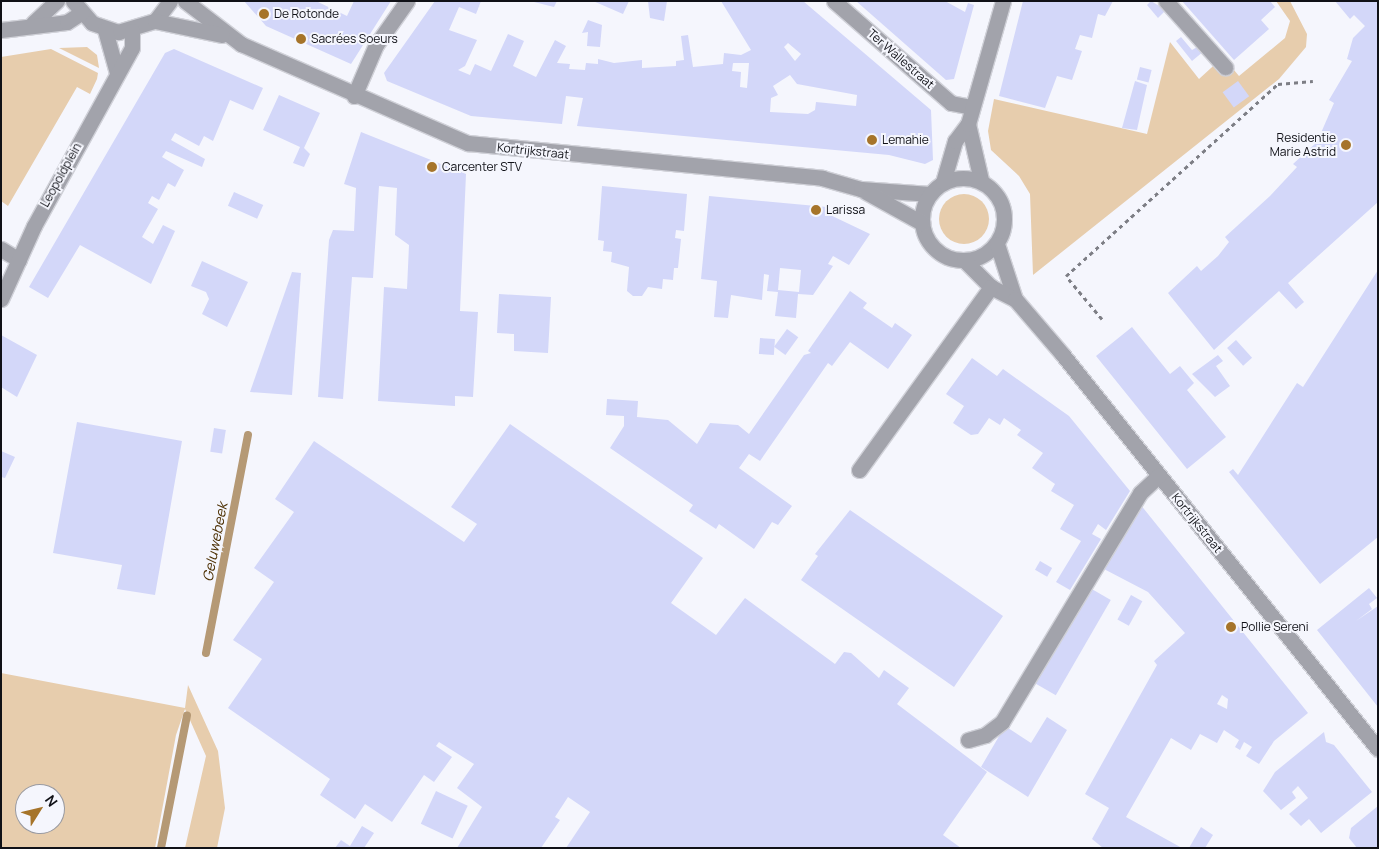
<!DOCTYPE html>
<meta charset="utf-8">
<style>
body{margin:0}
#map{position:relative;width:1379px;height:849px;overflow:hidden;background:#f5f6fd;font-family:Manrope,sans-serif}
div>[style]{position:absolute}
.green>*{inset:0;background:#e7cdad}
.round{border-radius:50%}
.stream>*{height:8px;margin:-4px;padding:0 4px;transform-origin:4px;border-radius:4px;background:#b59975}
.building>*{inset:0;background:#d3d7f9;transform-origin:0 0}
.path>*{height:3px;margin-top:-1.5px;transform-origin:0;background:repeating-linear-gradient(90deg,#7d7e85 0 4px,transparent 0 8px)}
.roads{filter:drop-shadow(1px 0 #d0d1d8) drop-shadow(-1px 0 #d0d1d8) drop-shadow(0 1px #d0d1d8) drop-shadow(0 -1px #d0d1d8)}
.minor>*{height:15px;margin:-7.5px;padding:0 7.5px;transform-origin:7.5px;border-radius:7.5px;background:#a2a3ab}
.minor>.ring{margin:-7.5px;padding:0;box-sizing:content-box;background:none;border:15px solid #a2a3ab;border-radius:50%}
.dots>*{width:14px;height:14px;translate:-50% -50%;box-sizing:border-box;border:2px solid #f5f6fd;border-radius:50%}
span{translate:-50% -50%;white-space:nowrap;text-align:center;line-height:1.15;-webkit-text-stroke:4px #f5f6fd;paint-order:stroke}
.poi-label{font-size:12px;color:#101117}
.left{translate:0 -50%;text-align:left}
.right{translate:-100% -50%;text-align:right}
.street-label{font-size:12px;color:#101117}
.water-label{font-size:14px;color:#4b2e00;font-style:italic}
.frame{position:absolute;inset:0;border:2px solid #101117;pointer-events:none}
.north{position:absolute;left:15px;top:784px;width:50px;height:50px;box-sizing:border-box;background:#f5f6fd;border:1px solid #999aa1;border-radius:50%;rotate:54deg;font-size:14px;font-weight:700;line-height:20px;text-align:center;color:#101117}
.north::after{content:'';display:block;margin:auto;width:18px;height:22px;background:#a6742a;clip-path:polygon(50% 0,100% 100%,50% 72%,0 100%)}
</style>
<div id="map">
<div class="green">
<div style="clip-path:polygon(1276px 1px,1290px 1px,1307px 34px,1306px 47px,1279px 79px,1033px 275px,1030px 194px,1019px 176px,991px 150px,988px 131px,994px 99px,1147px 134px,1170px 42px,1199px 79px,1223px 57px,1239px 76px,1285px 38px,1290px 21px)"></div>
<div style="clip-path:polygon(87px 47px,97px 55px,99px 68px,59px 48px)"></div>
<div style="clip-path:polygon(51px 49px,98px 73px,97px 79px,90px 94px,77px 87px,8px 206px,1px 201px,1px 57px)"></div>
<div class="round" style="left:939px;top:194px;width:50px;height:50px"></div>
<div style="clip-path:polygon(evenodd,1px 673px,185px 708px,188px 685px,218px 751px,225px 808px,217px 848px,185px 848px,206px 756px,185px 709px,176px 735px,155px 848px,1px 848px,1px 673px,25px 794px,55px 794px,55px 824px,25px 824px,25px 794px)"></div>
</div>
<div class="stream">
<div style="left:206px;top:653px;width:222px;rotate:-79.1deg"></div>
<div style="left:161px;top:848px;width:135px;rotate:-78.9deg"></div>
</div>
<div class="building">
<div style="clip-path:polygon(244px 1px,316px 1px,347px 16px,354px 1px,391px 1px,351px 64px,266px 26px)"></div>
<div style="clip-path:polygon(evenodd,435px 1px,481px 1px,476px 14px,459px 7px,449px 30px,477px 40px,465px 66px,458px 70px,470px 75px,475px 64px,491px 71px,508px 34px,524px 41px,513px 66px,536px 77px,555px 40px,566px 46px,557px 63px,570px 64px,569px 69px,585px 70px,586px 63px,598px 64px,598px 59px,614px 63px,642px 60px,642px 68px,676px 66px,676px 61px,684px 60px,681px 36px,688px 35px,693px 67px,723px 64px,724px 53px,741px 55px,751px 50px,721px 1px,803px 1px,931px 110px,933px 160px,925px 164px,889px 155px,577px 126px,583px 98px,566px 96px,562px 124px,471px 116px,387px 81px,384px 73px,435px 1px,788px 43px,801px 54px,795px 61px,784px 47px,788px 43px,435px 1px,733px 63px,749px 63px,747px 88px,740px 87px,741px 72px,732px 71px,733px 63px,435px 1px,790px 75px,797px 84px,857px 95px,856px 106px,816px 102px,815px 110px,808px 114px,770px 112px,771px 98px,778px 95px,773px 86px,790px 75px)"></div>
<div style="clip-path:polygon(530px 1px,557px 1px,554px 7px)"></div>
<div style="clip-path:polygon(593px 1px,629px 1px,623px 14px)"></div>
<div style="clip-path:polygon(648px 1px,667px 1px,664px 21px,650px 18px)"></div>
<div style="clip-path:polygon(856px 1px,945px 1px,965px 12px,968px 3px,974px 5px,954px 79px,946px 80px)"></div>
<div style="clip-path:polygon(1023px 1px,1113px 1px,1105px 16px,1098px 14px,1092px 38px,1080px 35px,1075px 49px,1082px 51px,1072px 80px,1057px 76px,1045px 108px,999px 96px)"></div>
<div style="clip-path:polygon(1151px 1px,1166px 10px,1158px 18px,1147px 5px)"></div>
<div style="clip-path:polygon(1182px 1px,1270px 1px,1275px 7px,1261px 20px,1269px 29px,1234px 60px)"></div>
<div style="clip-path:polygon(1335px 1px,1378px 1px,1378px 202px,1288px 283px,1304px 302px,1296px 309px,1279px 291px,1214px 350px,1168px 293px,1197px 266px,1201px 271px,1218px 256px,1229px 242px,1225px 237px,1270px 196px,1297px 167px,1293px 164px,1317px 142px,1334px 103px,1329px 100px,1352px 61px,1347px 59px,1353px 38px,1365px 26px,1354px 15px,1350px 19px)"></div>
<div style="clip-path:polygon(588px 20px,602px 25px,600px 47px,587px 46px,588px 32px,582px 33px)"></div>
<div style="clip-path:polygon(1181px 37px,1192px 50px,1199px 46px,1204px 51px,1192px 61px,1176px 41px)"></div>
<div style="clip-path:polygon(174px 49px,263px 88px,253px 110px,230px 100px,213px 141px,204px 136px,199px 146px,175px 133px,171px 140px,205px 159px,202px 167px,166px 151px,162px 157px,184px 170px,175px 187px,168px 183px,159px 200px,152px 196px,148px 203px,158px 209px,142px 237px,153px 244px,163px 225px,175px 231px,151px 284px,80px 245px,48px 298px,29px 287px,165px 53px)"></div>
<div style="left:1140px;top:67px;width:12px;height:13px;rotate:14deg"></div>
<div style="clip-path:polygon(1135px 81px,1147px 85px,1137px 130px,1122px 128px)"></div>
<div style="left:1238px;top:81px;width:19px;height:19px;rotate:54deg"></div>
<div style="clip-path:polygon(279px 95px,320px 113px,304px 148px,310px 154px,304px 167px,293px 163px,300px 147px,263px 130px)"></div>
<div style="clip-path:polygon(361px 132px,466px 174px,460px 311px,478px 312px,473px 397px,455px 396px,455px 406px,378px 401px,384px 287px,407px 289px,409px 245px,395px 235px,397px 188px,379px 186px,373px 278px,352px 277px,343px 399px,318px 397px,329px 240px,333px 230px,354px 231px,356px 188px,344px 184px)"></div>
<div style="clip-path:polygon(602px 186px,687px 194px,684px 231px,676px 230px,675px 238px,681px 239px,678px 268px,674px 268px,673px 280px,663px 279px,662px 289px,648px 287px,642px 296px,633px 296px,627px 291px,629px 267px,611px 262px,612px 252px,603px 251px,604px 241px,598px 240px)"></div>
<div style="left:234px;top:192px;width:32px;height:15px;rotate:24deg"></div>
<div style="clip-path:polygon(evenodd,709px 196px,827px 207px,826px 213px,870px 234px,849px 265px,833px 256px,828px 264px,833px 266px,813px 295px,798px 294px,796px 318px,775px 316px,778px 292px,767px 291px,769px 275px,764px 274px,762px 300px,731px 295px,728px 318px,714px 317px,717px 281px,701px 279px,709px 196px,780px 268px,801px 270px,799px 292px,778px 290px,780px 268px)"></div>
<div style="clip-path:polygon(202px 261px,248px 282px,227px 327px,202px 314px,209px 299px,206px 292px,191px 286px)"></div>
<div style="clip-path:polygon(1378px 270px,1378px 537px,1320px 584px,1229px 472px,1233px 469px,1238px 475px,1297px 383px,1303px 387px)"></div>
<div style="clip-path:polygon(292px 272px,301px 273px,292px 395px,250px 392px)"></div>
<div style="clip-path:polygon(850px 291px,867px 303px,863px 308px,892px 328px,895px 323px,912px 335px,888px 369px,850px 342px,832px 366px,828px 363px,760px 461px,749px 454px,739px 468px,792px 506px,778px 525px,772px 522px,754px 549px,719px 524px,716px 529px,689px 511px,693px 505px,610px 448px,624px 426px,624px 416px,606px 415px,607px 399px,638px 401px,637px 417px,668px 420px,697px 444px,710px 423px,738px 425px,749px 434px,804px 355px,811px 353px,808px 351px)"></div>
<div style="clip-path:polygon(499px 294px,551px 297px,548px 353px,514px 351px,514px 334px,497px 333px)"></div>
<div style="clip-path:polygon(1132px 327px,1170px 374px,1180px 366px,1194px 383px,1187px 390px,1226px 437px,1187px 469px,1096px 356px)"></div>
<div style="left:787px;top:329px;width:14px;height:22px;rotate:36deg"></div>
<div style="clip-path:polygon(1px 335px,37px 355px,17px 397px,1px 387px)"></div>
<div style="left:760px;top:338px;width:15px;height:16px;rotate:4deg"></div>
<div style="left:1236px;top:340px;width:24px;height:12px;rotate:48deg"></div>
<div style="clip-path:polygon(1218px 355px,1223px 361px,1216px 366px,1230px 386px,1215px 397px,1192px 374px)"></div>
<div style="clip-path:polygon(972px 358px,997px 376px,1003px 369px,1069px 416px,1130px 491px,1106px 530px,1098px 524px,1092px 534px,1101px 539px,1070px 590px,1056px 582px,1081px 541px,1060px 529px,1074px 505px,1051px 491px,1055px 484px,1032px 468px,1043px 453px,1017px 435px,1021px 430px,1004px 418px,1000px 425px,989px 418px,978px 434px,971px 435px,953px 423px,964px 406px,946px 394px)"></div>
<div style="clip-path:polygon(77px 422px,182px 441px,155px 595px,117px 589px,122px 565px,53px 553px)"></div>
<div style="clip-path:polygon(510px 424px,703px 558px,671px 603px,716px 635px,745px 598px,835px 664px,844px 652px,851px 653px,879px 678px,884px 670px,909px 688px,897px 704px,987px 772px,943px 835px,961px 848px,566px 848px,590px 812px,568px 797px,555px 817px,560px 820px,541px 848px,457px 848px,482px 807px,457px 788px,474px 764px,439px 742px,436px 746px,452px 757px,434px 782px,424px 775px,392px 822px,365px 804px,355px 819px,320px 795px,330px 779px,228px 708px,262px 659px,233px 640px,274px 582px,254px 568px,294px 512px,275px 499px,314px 441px,464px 542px,477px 524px,451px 507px)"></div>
<div style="left:214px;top:428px;width:12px;height:24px;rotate:9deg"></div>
<div style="clip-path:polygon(1px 451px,15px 457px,5px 478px,1px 477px)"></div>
<div style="clip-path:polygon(evenodd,1140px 504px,1308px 713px,1274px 741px,1259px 764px,1246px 756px,1252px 747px,1244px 742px,1240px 750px,1235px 747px,1239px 740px,1224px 730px,1217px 743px,1200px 734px,1191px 750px,1171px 738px,1126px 817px,1182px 848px,1103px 848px,1092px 839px,1109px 808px,1085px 794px,1157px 665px,1154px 661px,1185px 633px,1148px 592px,1102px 568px,1140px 504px,1222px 695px,1228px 699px,1227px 709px,1217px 704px,1222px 695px)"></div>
<div style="clip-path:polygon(850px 510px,1003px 616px,954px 687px,801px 580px,818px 556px,815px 554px)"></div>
<div style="left:1040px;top:561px;width:14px;height:10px;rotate:30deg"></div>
<div style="left:1090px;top:588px;width:24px;height:110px;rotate:30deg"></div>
<div style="clip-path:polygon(1369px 588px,1377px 598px,1369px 604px,1372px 609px,1356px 621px,1378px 606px,1378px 707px,1317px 630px)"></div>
<div style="left:1131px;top:595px;width:13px;height:28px;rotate:29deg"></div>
<div style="clip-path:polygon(1047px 717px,1067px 730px,1028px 797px,981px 767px,1005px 726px,1031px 743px)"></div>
<div style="clip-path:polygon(1324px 732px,1326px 742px,1334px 745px,1372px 792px,1321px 833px,1309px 819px,1301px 826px,1289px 814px,1308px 798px,1298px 786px,1292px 792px,1296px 798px,1281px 810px,1263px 791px,1275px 772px)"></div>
<div style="left:436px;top:791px;width:35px;height:36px;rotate:25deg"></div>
<div style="clip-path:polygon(1378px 806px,1378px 848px,1357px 848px,1349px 838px,1351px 828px)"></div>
<div style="clip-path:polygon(362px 826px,374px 833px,364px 848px,335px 848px,341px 840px,350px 846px)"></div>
<div style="clip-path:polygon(1201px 827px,1213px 835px,1205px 848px,1189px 848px)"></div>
</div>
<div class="path">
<div style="left:1102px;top:319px;width:56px;rotate:-129.9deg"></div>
<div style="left:1066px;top:276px;width:286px;rotate:-42.2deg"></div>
<div style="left:1278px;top:84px;width:35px;rotate:-5deg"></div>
</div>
<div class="roads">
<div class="minor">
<div style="left:73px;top:1px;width:29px;rotate:49deg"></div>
<div style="left:92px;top:23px;width:28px;rotate:19deg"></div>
<div style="left:118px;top:32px;width:39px;rotate:-17deg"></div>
<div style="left:155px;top:21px;width:25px;rotate:-53deg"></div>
<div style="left:185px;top:1px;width:71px;rotate:37.5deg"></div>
<div style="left:241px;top:44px;width:248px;rotate:23.6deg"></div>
<div style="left:468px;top:143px;width:356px;rotate:5.6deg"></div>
<div style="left:822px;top:178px;width:41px;rotate:15.8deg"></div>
<div style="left:861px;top:189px;width:69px;rotate:4.1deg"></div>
<div style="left:834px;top:1px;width:155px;rotate:41.1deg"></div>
<div style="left:951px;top:103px;width:21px;rotate:11deg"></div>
<div style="left:1166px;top:1px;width:89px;rotate:48.2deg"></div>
<div style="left:155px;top:21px;width:68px;rotate:11.8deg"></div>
<div style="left:33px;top:23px;width:33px;rotate:-43deg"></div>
<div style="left:1px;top:30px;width:66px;rotate:-6.9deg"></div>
<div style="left:67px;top:22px;width:17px;rotate:-33deg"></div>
<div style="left:105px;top:30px;width:45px;rotate:74.4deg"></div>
<div style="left:354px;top:96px;width:56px;rotate:-66.7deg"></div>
<div style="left:376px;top:45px;width:54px;rotate:-54.8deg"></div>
<div style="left:968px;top:124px;width:57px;rotate:76.9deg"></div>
<div class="ring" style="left:922px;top:178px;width:67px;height:67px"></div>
<div style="left:943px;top:182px;width:43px;rotate:-73.7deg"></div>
<div style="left:955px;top:141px;width:21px;rotate:-53deg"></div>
<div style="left:968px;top:124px;width:128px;rotate:-74.1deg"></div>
<div style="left:866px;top:192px;width:64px;rotate:29deg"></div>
<div style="left:997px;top:244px;width:58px;rotate:71.9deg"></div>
<div style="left:1px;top:249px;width:21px;rotate:31deg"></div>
<div style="left:964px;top:260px;width:38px;rotate:45deg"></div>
<div style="left:991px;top:287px;width:27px;rotate:27deg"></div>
<div style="left:1015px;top:299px;width:74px;rotate:49.4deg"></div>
<div style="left:1063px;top:355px;width:504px;rotate:51.36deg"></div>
<div style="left:1px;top:299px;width:80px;rotate:-65.7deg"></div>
<div style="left:34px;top:226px;width:203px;rotate:-61.2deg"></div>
<div style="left:132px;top:48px;width:17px;rotate:-90deg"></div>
<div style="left:859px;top:470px;width:226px;rotate:-54.2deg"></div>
<div style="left:968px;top:740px;width:18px;rotate:-16deg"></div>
<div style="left:985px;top:735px;width:21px;rotate:-37deg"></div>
<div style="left:1002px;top:722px;width:267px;rotate:-58.9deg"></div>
<div style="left:1140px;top:493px;width:26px;rotate:-43deg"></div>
</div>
</div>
<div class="dots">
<div style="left:264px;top:14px;background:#a6742a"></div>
<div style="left:301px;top:39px;background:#a6742a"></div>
<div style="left:872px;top:140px;background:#a6742a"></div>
<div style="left:1346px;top:145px;background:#a6742a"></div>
<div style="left:432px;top:167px;background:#a6742a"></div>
<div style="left:816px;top:210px;background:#a6742a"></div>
<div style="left:1231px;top:627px;background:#a6742a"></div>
</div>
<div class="poi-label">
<span class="left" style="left:274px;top:14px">De Rotonde</span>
<span class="left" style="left:311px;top:39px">Sacrées Soeurs</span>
<span class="right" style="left:1336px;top:145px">Residentie<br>Marie Astrid</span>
<span class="left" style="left:882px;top:140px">Lemahie</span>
<span class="left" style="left:442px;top:167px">Carcenter STV</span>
<span class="left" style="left:826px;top:210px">Larissa</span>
<span class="left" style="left:1241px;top:627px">Pollie Sereni</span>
</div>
<div class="street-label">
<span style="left:901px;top:59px;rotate:41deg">Ter Wallestraat</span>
<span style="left:533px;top:151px;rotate:6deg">Kortrijkstraat</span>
<span style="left:61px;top:175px;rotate:-61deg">Leopoldplein</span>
<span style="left:1197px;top:523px;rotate:51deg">Kortrijkstraat</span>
</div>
<div class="water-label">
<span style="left:215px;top:542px;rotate:-79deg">Geluwebeek</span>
</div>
<div class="frame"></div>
<div class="north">N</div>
</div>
